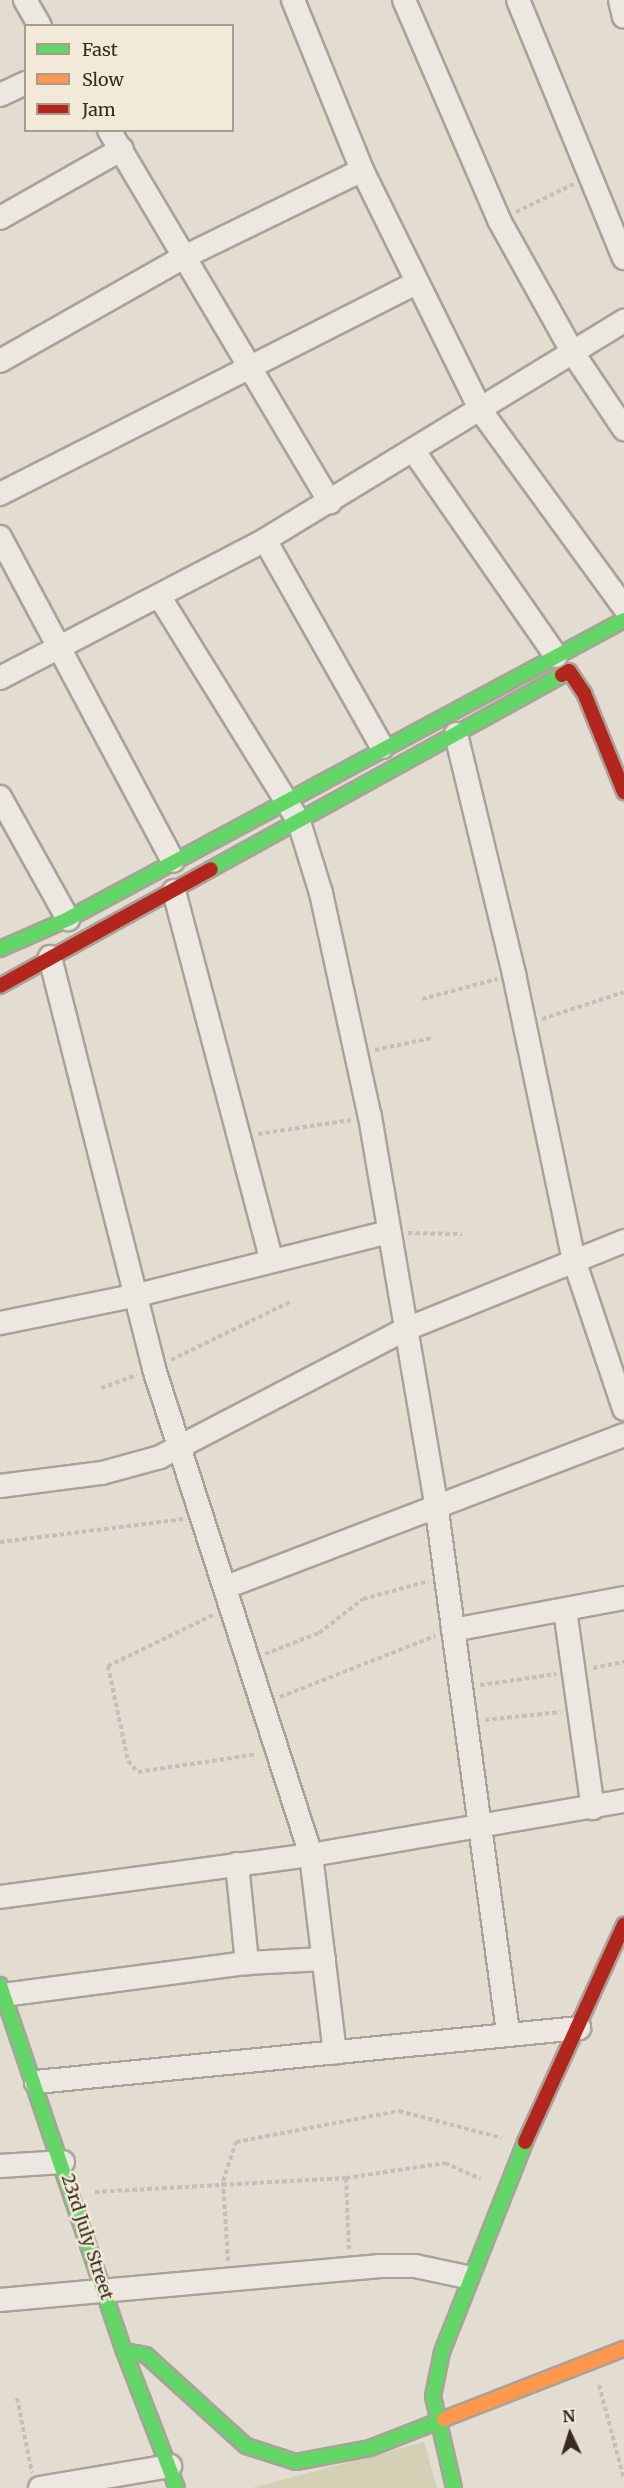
<!DOCTYPE html>
<style>
body{margin:0}
#map{position:relative;width:624px;height:2488px;overflow:hidden;background:#e2dcd1;font-family:Merriweather,serif}
div>[style]{position:absolute}
.green>*{inset:0;background:#d3d0b5}
.path>*{height:4px;margin-top:-2px;transform-origin:0;background:repeating-linear-gradient(90deg,#c4bfb8 0 4.5px,transparent 0 7.5px)}
.roads{filter:drop-shadow(2px 0 #a8a299) drop-shadow(-2px 0 #a8a299) drop-shadow(0 2px #a8a299) drop-shadow(0 -2px #a8a299)}
.street>*{height:22px;margin:-11px;padding:0 11px;transform-origin:11px;border-radius:11px;background:#ece8e1}
.fast>*{height:14px;margin:-7px;padding:0 7px;transform-origin:7px;border-radius:7px;background:#63d668}
.slow>*{height:14px;margin:-7px;padding:0 7px;transform-origin:7px;border-radius:7px;background:#ff974d}
.jam>*{height:14px;margin:-7px;padding:0 7px;transform-origin:7px;border-radius:7px;background:#b3261e}
span{translate:-50% -50%;white-space:nowrap;text-align:center;line-height:1.15;-webkit-text-stroke:5px #f2e9d8;paint-order:stroke}
.street-label{font-size:18px;color:#372a22}
.legend{position:absolute;left:24px;top:24px;width:210px;height:108px;box-sizing:border-box;background:#f2e9d8;border:2px solid #a79d8f;margin:0;padding:8px 10px;list-style:none;font-size:18px;color:#372a22}
.legend li{display:flex;align-items:center;gap:12px;height:30px}
.legend b{width:30px;border:2px solid #a79d8f}
.north{position:absolute;left:540px;top:2404px;width:60px;height:60px;-webkit-text-stroke:4px #f2e9d8;paint-order:stroke;rotate:356deg;font-size:16px;font-weight:700;line-height:24px;text-align:center;color:#372a22}
.north::after{content:'';display:block;margin:auto;width:21px;height:27px;background:#372a22;clip-path:polygon(50% 0,100% 100%,50% 72%,0 100%)}
</style>
<div id="map">
<div class="green">
<div style="clip-path:polygon(424px 2442px,437px 2488px,252px 2488px)"></div>
</div>
<div class="path">
<div style="left:516px;top:212px;width:64px;rotate:-25.8deg"></div>
<div style="left:422px;top:999px;width:78px;rotate:-14.9deg"></div>
<div style="left:542px;top:1019px;width:86px;rotate:-18.2deg"></div>
<div style="left:375px;top:1050px;width:58px;rotate:-11.9deg"></div>
<div style="left:258px;top:1134px;width:94px;rotate:-8.6deg"></div>
<div style="left:408px;top:1233px;width:54px;rotate:1.1deg"></div>
<div style="left:171px;top:1360px;width:135px;rotate:-26deg"></div>
<div style="left:101px;top:1388px;width:38px;rotate:-20deg"></div>
<div style="left:0;top:1542px;width:185px;rotate:-7.1deg"></div>
<div style="left:213px;top:1615px;width:117px;rotate:154.1deg"></div>
<div style="left:108px;top:1666px;width:97px;rotate:78.1deg"></div>
<div style="left:128px;top:1761px;width:15px;rotate:48deg"></div>
<div style="left:138px;top:1772px;width:120px;rotate:-8.6deg"></div>
<div style="left:265px;top:1654px;width:58px;rotate:-21.3deg"></div>
<div style="left:319px;top:1633px;width:56px;rotate:-37.7deg"></div>
<div style="left:363px;top:1599px;width:68px;rotate:-15.3deg"></div>
<div style="left:593px;top:1668px;width:32px;rotate:-11deg"></div>
<div style="left:480px;top:1685px;width:77px;rotate:-8.2deg"></div>
<div style="left:280px;top:1697px;width:167px;rotate:-21.5deg"></div>
<div style="left:485px;top:1720px;width:76px;rotate:-6deg"></div>
<div style="left:346px;top:2178px;width:71px;rotate:87.6deg"></div>
<div style="left:95px;top:2192px;width:251px;rotate:-3.2deg"></div>
<div style="left:346px;top:2178px;width:100px;rotate:-8.6deg"></div>
<div style="left:445px;top:2163px;width:39px;rotate:24deg"></div>
<div style="left:228px;top:2261px;width:80px;rotate:-93.6deg"></div>
<div style="left:223px;top:2181px;width:41px;rotate:-71.6deg"></div>
<div style="left:236px;top:2142px;width:166px;rotate:-10.8deg"></div>
<div style="left:399px;top:2111px;width:106px;rotate:14.7deg"></div>
<div style="left:599px;top:2385px;width:97px;rotate:75.1deg"></div>
<div style="left:17px;top:2398px;width:76px;rotate:78.7deg"></div>
</div>
<div class="roads">
<div class="street">
<div style="left:25px;top:0;width:30px;rotate:60deg"></div>
<div style="left:293px;top:0;width:183px;rotate:67.9deg"></div>
<div style="left:362px;top:170px;width:269px;rotate:63.7deg"></div>
<div style="left:481px;top:411px;width:243px;rotate:53.9deg"></div>
<div style="left:404px;top:0;width:240px;rotate:66.6deg"></div>
<div style="left:499px;top:220px;width:152px;rotate:60.9deg"></div>
<div style="left:573px;top:353px;width:92px;rotate:56.1deg"></div>
<div style="left:518px;top:0;width:279px;rotate:67.7deg"></div>
<div style="left:620px;top:0;width:17px;rotate:77deg"></div>
<div style="left:0;top:95px;width:29px;rotate:-25deg"></div>
<div style="left:109px;top:130px;width:433px;rotate:59.3deg"></div>
<div style="left:0;top:218px;width:140px;rotate:-29.5deg"></div>
<div style="left:0;top:361px;width:211px;rotate:-29.5deg"></div>
<div style="left:184px;top:257px;width:198px;rotate:-26deg"></div>
<div style="left:415px;top:453px;width:247px;rotate:55.2deg"></div>
<div style="left:0;top:494px;width:466px;rotate:-26.9deg"></div>
<div style="left:0;top:537px;width:367px;rotate:61.9deg"></div>
<div style="left:265px;top:540px;width:238px;rotate:60.5deg"></div>
<div style="left:161px;top:599px;width:262px;rotate:58.2deg"></div>
<div style="left:299px;top:822px;width:74px;rotate:72.8deg"></div>
<div style="left:321px;top:893px;width:229px;rotate:77.7deg"></div>
<div style="left:370px;top:1117px;width:400px;rotate:80.3deg"></div>
<div style="left:437px;top:1511px;width:526px;rotate:82.24deg"></div>
<div style="left:0;top:678px;width:299px;rotate:-27.5deg"></div>
<div style="left:265px;top:540px;width:421px;rotate:-31.4deg"></div>
<div style="left:456px;top:734px;width:247px;rotate:76.4deg"></div>
<div style="left:514px;top:974px;width:292px;rotate:78.2deg"></div>
<div style="left:574px;top:1260px;width:157px;rotate:71.4deg"></div>
<div style="left:0;top:797px;width:140px;rotate:60.9deg"></div>
<div style="left:174px;top:891px;width:381px;rotate:75.2deg"></div>
<div style="left:50px;top:957px;width:425px;rotate:75.8deg"></div>
<div style="left:154px;top:1369px;width:511px;rotate:72.1deg"></div>
<div style="left:311px;top:1855px;width:199px;rotate:83.1deg"></div>
<div style="left:0;top:1323px;width:141px;rotate:-11.5deg"></div>
<div style="left:138px;top:1295px;width:259px;rotate:-14.1deg"></div>
<div style="left:0;top:1486px;width:103px;rotate:-7.3deg"></div>
<div style="left:102px;top:1473px;width:60px;rotate:-15.4deg"></div>
<div style="left:160px;top:1457px;width:275px;rotate:-27.5deg"></div>
<div style="left:404px;top:1330px;width:237px;rotate:-22deg"></div>
<div style="left:226px;top:1587px;width:426px;rotate:-20.9deg"></div>
<div style="left:565px;top:1610px;width:200px;rotate:82deg"></div>
<div style="left:453px;top:1630px;width:174px;rotate:-10.6deg"></div>
<div style="left:237px;top:1864px;width:100px;rotate:84.2deg"></div>
<div style="left:0;top:1897px;width:314px;rotate:-7.7deg"></div>
<div style="left:311px;top:1855px;width:318px;rotate:-9.8deg"></div>
<div style="left:3px;top:1995px;width:246px;rotate:-7.5deg"></div>
<div style="left:247px;top:1963px;width:77px;rotate:-3deg"></div>
<div style="left:36px;top:2082px;width:546px;rotate:-5.68deg"></div>
<div style="left:0;top:2166px;width:63px;rotate:-3.6deg"></div>
<div style="left:0;top:2300px;width:382px;rotate:-5.1deg"></div>
<div style="left:380px;top:2266px;width:35px"></div>
<div style="left:415px;top:2266px;width:53px;rotate:11.9deg"></div>
<div style="left:40px;top:2488px;width:132px;rotate:-9.6deg"></div>
</div>
<div class="fast">
<div style="left:211px;top:869px;width:401px;rotate:-28.9deg"></div>
<div style="left:0;top:949px;width:74px;rotate:-23.8deg"></div>
<div style="left:68px;top:919px;width:631px;rotate:-28.27deg"></div>
<div style="left:0;top:1985px;width:386px;rotate:71.3deg"></div>
<div style="left:124px;top:2351px;width:147px;rotate:68.9deg"></div>
<div style="left:124px;top:2351px;width:22px;rotate:10deg"></div>
<div style="left:146px;top:2355px;width:135px;rotate:42.3deg"></div>
<div style="left:246px;top:2446px;width:52px;rotate:17.7deg"></div>
<div style="left:296px;top:2462px;width:75px;rotate:-10.7deg"></div>
<div style="left:370px;top:2448px;width:79px;rotate:-21.4deg"></div>
<div style="left:454px;top:2488px;width:94px;rotate:-102.9deg"></div>
<div style="left:433px;top:2396px;width:45px;rotate:-78.4deg"></div>
<div style="left:442px;top:2352px;width:226px;rotate:-68.4deg"></div>
</div>
<div class="slow">
<div style="left:444px;top:2419px;width:193px;rotate:-21.3deg"></div>
</div>
<div class="jam">
<div style="left:562px;top:675px;width:8px;rotate:-30deg"></div>
<div style="left:569px;top:671px;width:27px;rotate:56deg"></div>
<div style="left:584px;top:693px;width:107px;rotate:68deg"></div>
<div style="left:0;top:986px;width:241px;rotate:-29deg"></div>
<div style="left:525px;top:2142px;width:239px;rotate:-65.5deg"></div>
</div>
</div>
<div class="street-label">
<span style="left:87px;top:2237px;rotate:72deg">23rd July Street</span>
</div>
<ul class="legend">
<li><b style="height:8px;background:#63d668"></b>Fast</li>
<li><b style="height:8px;background:#ff974d"></b>Slow</li>
<li><b style="height:8px;background:#b3261e"></b>Jam</li>
</ul>
<div class="north">N</div>
</div>
